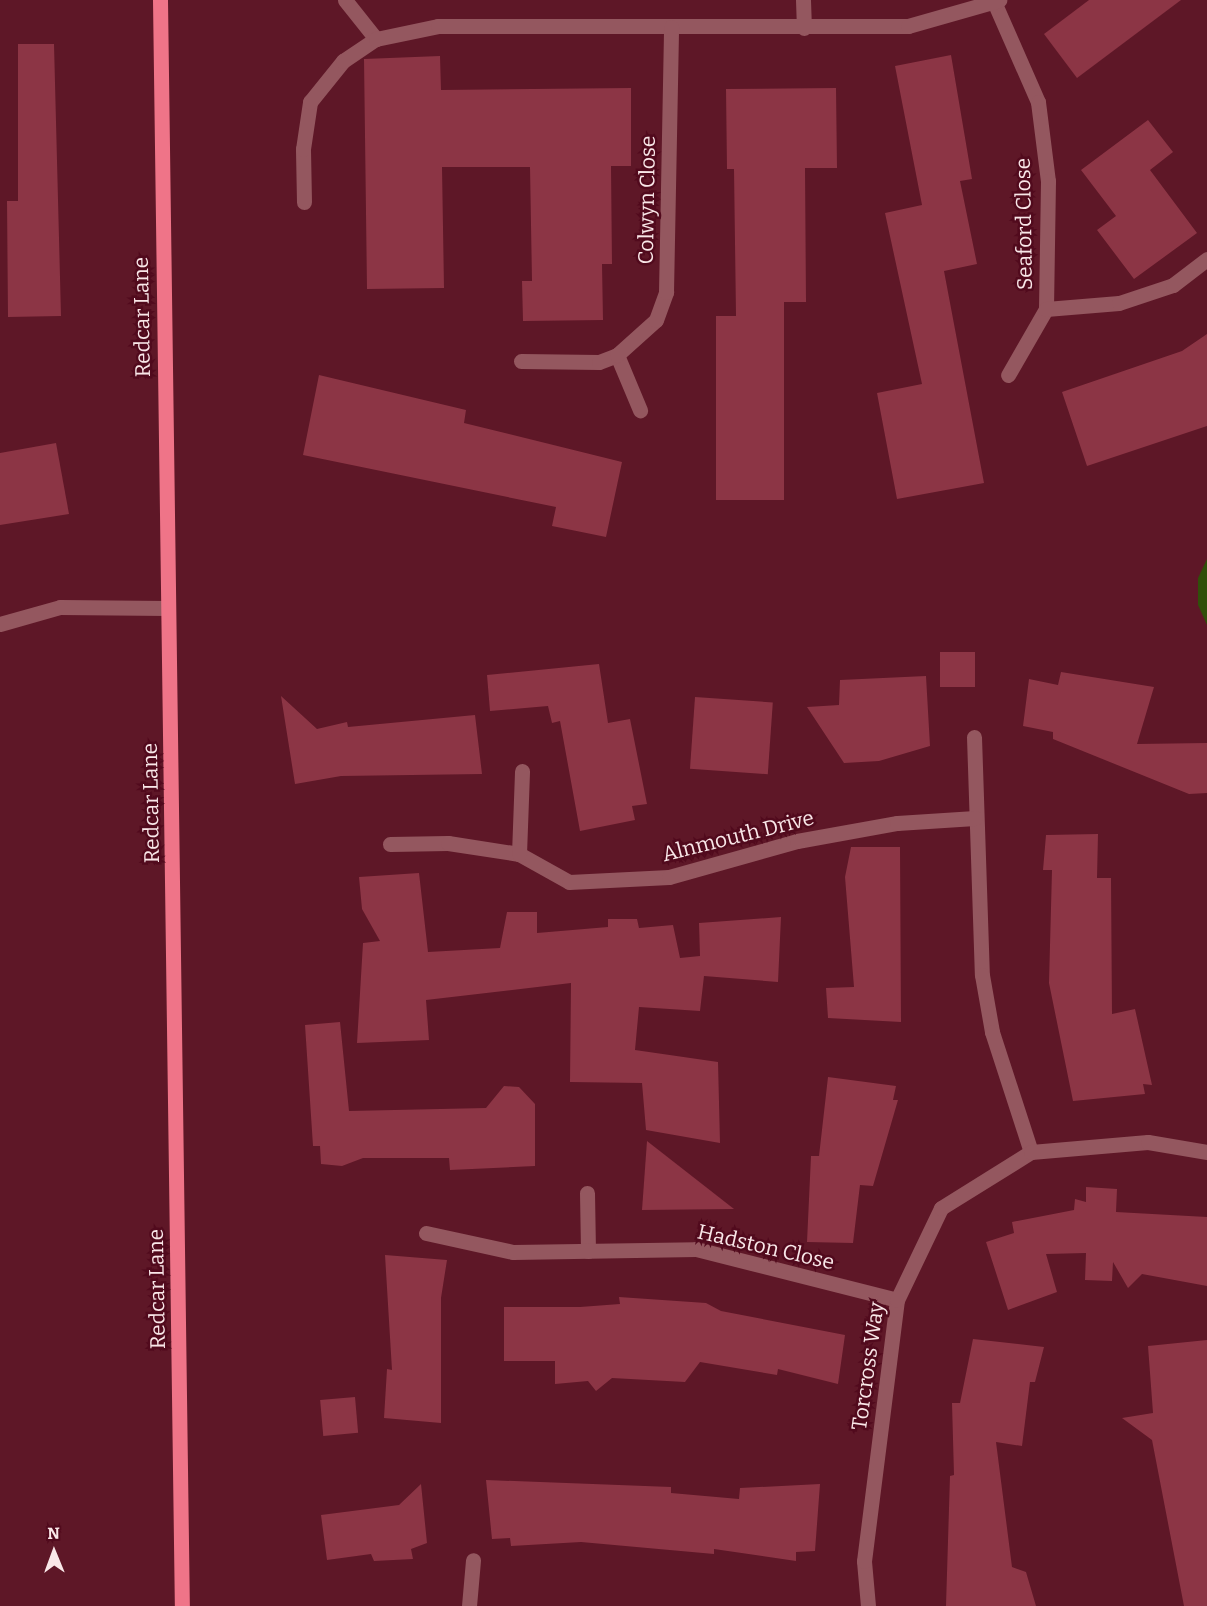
<!DOCTYPE html>
<style>
body{margin:0}
#map{position:relative;width:1207px;height:1606px;overflow:hidden;background:#5e1727;font-family:Bitter,serif}
div>[style]{position:absolute}
.green>*{inset:0;background:#304f0a}
.building>*{inset:0;background:#8c3545;transform-origin:0 0}
.minor>*{height:15px;margin:-7.5px;padding:0 7.5px;transform-origin:7.5px;border-radius:7.5px;background:#94575f}
.major>*{height:15px;margin:-7.5px;padding:0 7.5px;transform-origin:7.5px;border-radius:7.5px;background:#ef7488}
span{translate:-50% -50%;white-space:nowrap;text-align:center;line-height:1.15;-webkit-text-stroke:5px #510a1d;paint-order:stroke}
.street-label{font-size:21px;color:#f9e7e8}
.north{position:absolute;left:24px;top:1522px;width:60px;height:60px;-webkit-text-stroke:4px #510a1d;paint-order:stroke;rotate:359deg;font-size:16px;font-weight:700;line-height:24px;text-align:center;color:#f9e7e8}
.north::after{content:'';display:block;margin:auto;width:21px;height:27px;background:#f9e7e8;clip-path:polygon(50% 0,100% 100%,50% 72%,0 100%)}
</style>
<div id="map">
<div class="green">
<div style="clip-path:polygon(1207px 559px,1207px 625px,1198px 605px,1198px 578px)"></div>
</div>
<div class="building">
<div style="clip-path:polygon(1089px 0,1181px 0,1077px 78px,1044px 34px)"></div>
<div style="clip-path:polygon(18px 44px,54px 44px,61px 316px,8px 317px,7px 201px,18px 201px)"></div>
<div style="clip-path:polygon(951px 55px,972px 179px,960px 181px,977px 264px,944px 271px,984px 483px,897px 499px,877px 393px,922px 384px,885px 213px,922px 205px,895px 66px)"></div>
<div style="clip-path:polygon(440px 56px,441px 90px,631px 88px,631px 166px,611px 166px,612px 264px,602px 264px,603px 320px,523px 321px,522px 281px,532px 281px,530px 167px,442px 167px,444px 288px,367px 289px,364px 59px)"></div>
<div style="clip-path:polygon(836px 88px,837px 168px,805px 168px,806px 302px,784px 302px,784px 500px,716px 500px,716px 316px,736px 316px,734px 169px,727px 169px,726px 89px)"></div>
<div style="clip-path:polygon(1148px 120px,1173px 152px,1150px 170px,1197px 233px,1134px 279px,1097px 230px,1116px 216px,1081px 170px)"></div>
<div style="clip-path:polygon(1207px 334px,1207px 426px,1087px 466px,1062px 392px,1182px 351px)"></div>
<div style="clip-path:polygon(319px 375px,466px 410px,464px 423px,622px 462px,606px 537px,552px 526px,556px 507px,303px 455px)"></div>
<div style="clip-path:polygon(56px 443px,69px 514px,0 525px,0 453px)"></div>
<div style="left:940px;top:652px;width:35px;height:35px"></div>
<div style="clip-path:polygon(599px 664px,608px 723px,630px 719px,647px 804px,632px 806px,635px 820px,580px 831px,560px 721px,552px 723px,548px 706px,490px 711px,487px 675px)"></div>
<div style="clip-path:polygon(1061px 672px,1154px 687px,1137px 744px,1207px 743px,1207px 793px,1189px 794px,1053px 739px,1053px 732px,1023px 726px,1029px 679px,1058px 685px)"></div>
<div style="clip-path:polygon(926px 676px,930px 746px,879px 761px,844px 763px,807px 707px,839px 705px,840px 680px)"></div>
<div style="clip-path:polygon(281px 696px,317px 729px,347px 722px,348px 727px,475px 715px,482px 774px,341px 776px,295px 784px)"></div>
<div style="left:695px;top:697px;width:78px;height:72px;rotate:4deg"></div>
<div style="clip-path:polygon(1098px 834px,1097px 878px,1111px 878px,1112px 1014px,1135px 1009px,1152px 1085px,1143px 1084px,1145px 1094px,1073px 1101px,1049px 983px,1052px 870px,1043px 870px,1046px 835px)"></div>
<div style="clip-path:polygon(851px 847px,900px 847px,901px 1022px,828px 1018px,826px 988px,854px 987px,845px 877px)"></div>
<div style="clip-path:polygon(419px 873px,428px 952px,500px 948px,507px 912px,537px 912px,537px 933px,608px 927px,608px 919px,637px 919px,639px 928px,673px 925px,680px 958px,700px 956px,699px 923px,781px 917px,778px 982px,704px 976px,700px 1011px,639px 1007px,635px 1050px,718px 1062px,720px 1143px,646px 1130px,642px 1083px,570px 1082px,571px 983px,426px 1000px,429px 1040px,357px 1043px,363px 943px,380px 941px,362px 909px,359px 877px)"></div>
<div style="clip-path:polygon(340px 1022px,349px 1111px,486px 1108px,504px 1086px,519px 1087px,535px 1104px,535px 1166px,450px 1170px,449px 1158px,363px 1158px,342px 1166px,321px 1164px,320px 1146px,313px 1146px,305px 1025px)"></div>
<div style="clip-path:polygon(828px 1077px,896px 1086px,893px 1100px,898px 1100px,873px 1186px,860px 1185px,853px 1243px,807px 1242px,811px 1156px,819px 1156px)"></div>
<div style="clip-path:polygon(647px 1141px,734px 1209px,642px 1210px)"></div>
<div style="clip-path:polygon(1086px 1187px,1117px 1189px,1116px 1212px,1207px 1217px,1207px 1286px,1142px 1274px,1128px 1288px,1113px 1262px,1112px 1281px,1085px 1280px,1086px 1253px,1046px 1254px,1057px 1292px,1008px 1310px,986px 1242px,1014px 1233px,1012px 1222px,1074px 1210px,1075px 1199px,1086px 1202px)"></div>
<div style="clip-path:polygon(385px 1255px,447px 1260px,441px 1298px,441px 1423px,384px 1418px,387px 1369px,392px 1370px)"></div>
<div style="clip-path:polygon(619px 1297px,706px 1303px,721px 1311px,845px 1335px,838px 1384px,778px 1369px,777px 1375px,700px 1362px,685px 1382px,612px 1378px,596px 1391px,588px 1381px,555px 1384px,555px 1361px,504px 1361px,504px 1307px,580px 1307px,620px 1304px)"></div>
<div style="clip-path:polygon(973px 1339px,1044px 1347px,1035px 1382px,1030px 1382px,1022px 1446px,996px 1442px,1012px 1567px,1026px 1572px,1036px 1606px,946px 1606px,950px 1476px,954px 1475px,952px 1403px,960px 1403px)"></div>
<div style="clip-path:polygon(1207px 1340px,1207px 1606px,1184px 1606px,1152px 1440px,1122px 1418px,1153px 1413px,1148px 1346px)"></div>
<div style="left:355px;top:1397px;width:36px;height:35px;rotate:85deg"></div>
<div style="clip-path:polygon(486px 1480px,671px 1487px,671px 1493px,739px 1499px,740px 1488px,820px 1484px,815px 1551px,796px 1552px,796px 1561px,714px 1549px,714px 1554px,581px 1542px,511px 1546px,510px 1538px,492px 1539px)"></div>
<div style="clip-path:polygon(421px 1484px,427px 1543px,411px 1549px,413px 1559px,374px 1561px,371px 1554px,327px 1560px,321px 1515px,399px 1505px)"></div>
</div>
<div class="minor">
<div style="left:345px;top:0;width:50px;rotate:51.5deg"></div>
<div style="left:803px;top:0;width:28px;rotate:88deg"></div>
<div style="left:995px;top:4px;width:107px;rotate:66.3deg"></div>
<div style="left:1038px;top:102px;width:80px;rotate:82.8deg"></div>
<div style="left:1048px;top:181px;width:128px;rotate:90.9deg"></div>
<div style="left:1046px;top:309px;width:76px;rotate:119.9deg"></div>
<div style="left:304px;top:202px;width:53px;rotate:-91.1deg"></div>
<div style="left:303px;top:149px;width:48px;rotate:-81.5deg"></div>
<div style="left:310px;top:102px;width:53px;rotate:-51.2deg"></div>
<div style="left:343px;top:61px;width:40px;rotate:-34deg"></div>
<div style="left:376px;top:39px;width:63px;rotate:-11.8deg"></div>
<div style="left:438px;top:26px;width:470px"></div>
<div style="left:908px;top:26px;width:95px;rotate:-15.9deg"></div>
<div style="left:1046px;top:309px;width:73px;rotate:-4.7deg"></div>
<div style="left:1119px;top:303px;width:57px;rotate:-18.4deg"></div>
<div style="left:1173px;top:285px;width:43px;rotate:-37.4deg"></div>
<div style="left:617px;top:355px;width:60px;rotate:67.3deg"></div>
<div style="left:521px;top:361px;width:78px;rotate:0.7deg"></div>
<div style="left:599px;top:362px;width:19px;rotate:-21deg"></div>
<div style="left:617px;top:355px;width:52px;rotate:-41.9deg"></div>
<div style="left:656px;top:320px;width:30px;rotate:-70deg"></div>
<div style="left:666px;top:292px;width:265px;rotate:-88.9deg"></div>
<div style="left:0;top:624px;width:62px;rotate:-15.8deg"></div>
<div style="left:60px;top:607px;width:107px;rotate:0.5deg"></div>
<div style="left:974px;top:737px;width:238px;rotate:88.1deg"></div>
<div style="left:982px;top:975px;width:58px;rotate:80deg"></div>
<div style="left:992px;top:1032px;width:126px;rotate:72deg"></div>
<div style="left:390px;top:844px;width:58px;rotate:-1deg"></div>
<div style="left:448px;top:843px;width:72px;rotate:8.8deg"></div>
<div style="left:519px;top:854px;width:57px;rotate:29.2deg"></div>
<div style="left:569px;top:882px;width:100px;rotate:-2.9deg"></div>
<div style="left:669px;top:877px;width:133px;rotate:-15.7deg"></div>
<div style="left:797px;top:841px;width:102px;rotate:-10.2deg"></div>
<div style="left:897px;top:823px;width:78px;rotate:-3.7deg"></div>
<div style="left:519px;top:854px;width:83px;rotate:-87.9deg"></div>
<div style="left:587px;top:1193px;width:58px;rotate:89deg"></div>
<div style="left:426px;top:1233px;width:89px;rotate:12.3deg"></div>
<div style="left:513px;top:1252px;width:183px;rotate:-0.9deg"></div>
<div style="left:696px;top:1249px;width:207px;rotate:14.2deg"></div>
<div style="left:469px;top:1606px;width:46px;rotate:-85deg"></div>
<div style="left:868px;top:1606px;width:45px;rotate:-95.1deg"></div>
<div style="left:864px;top:1561px;width:263px;rotate:-82.8deg"></div>
<div style="left:897px;top:1300px;width:102px;rotate:-64.4deg"></div>
<div style="left:941px;top:1208px;width:106px;rotate:-31.9deg"></div>
<div style="left:1031px;top:1152px;width:117px;rotate:-4.9deg"></div>
<div style="left:1148px;top:1142px;width:60px;rotate:9.6deg"></div>
</div>
<div class="major">
<div style="left:160px;top:0;width:1606px;rotate:89.22deg"></div>
</div>
<div class="street-label">
<span style="left:647px;top:200px;rotate:-89deg">Colwyn Close</span>
<span style="left:1024px;top:224px;rotate:-91deg">Seaford Close</span>
<span style="left:142px;top:317px;rotate:-91deg">Redcar Lane</span>
<span style="left:151px;top:803px;rotate:-91deg">Redcar Lane</span>
<span style="left:738px;top:836px;rotate:-14deg">Alnmouth Drive</span>
<span style="left:766px;top:1247px;rotate:13deg">Hadston Close</span>
<span style="left:157px;top:1289px;rotate:-91deg">Redcar Lane</span>
<span style="left:868px;top:1366px;rotate:-82deg">Torcross Way</span>
</div>
<div class="north">N</div>
</div>
